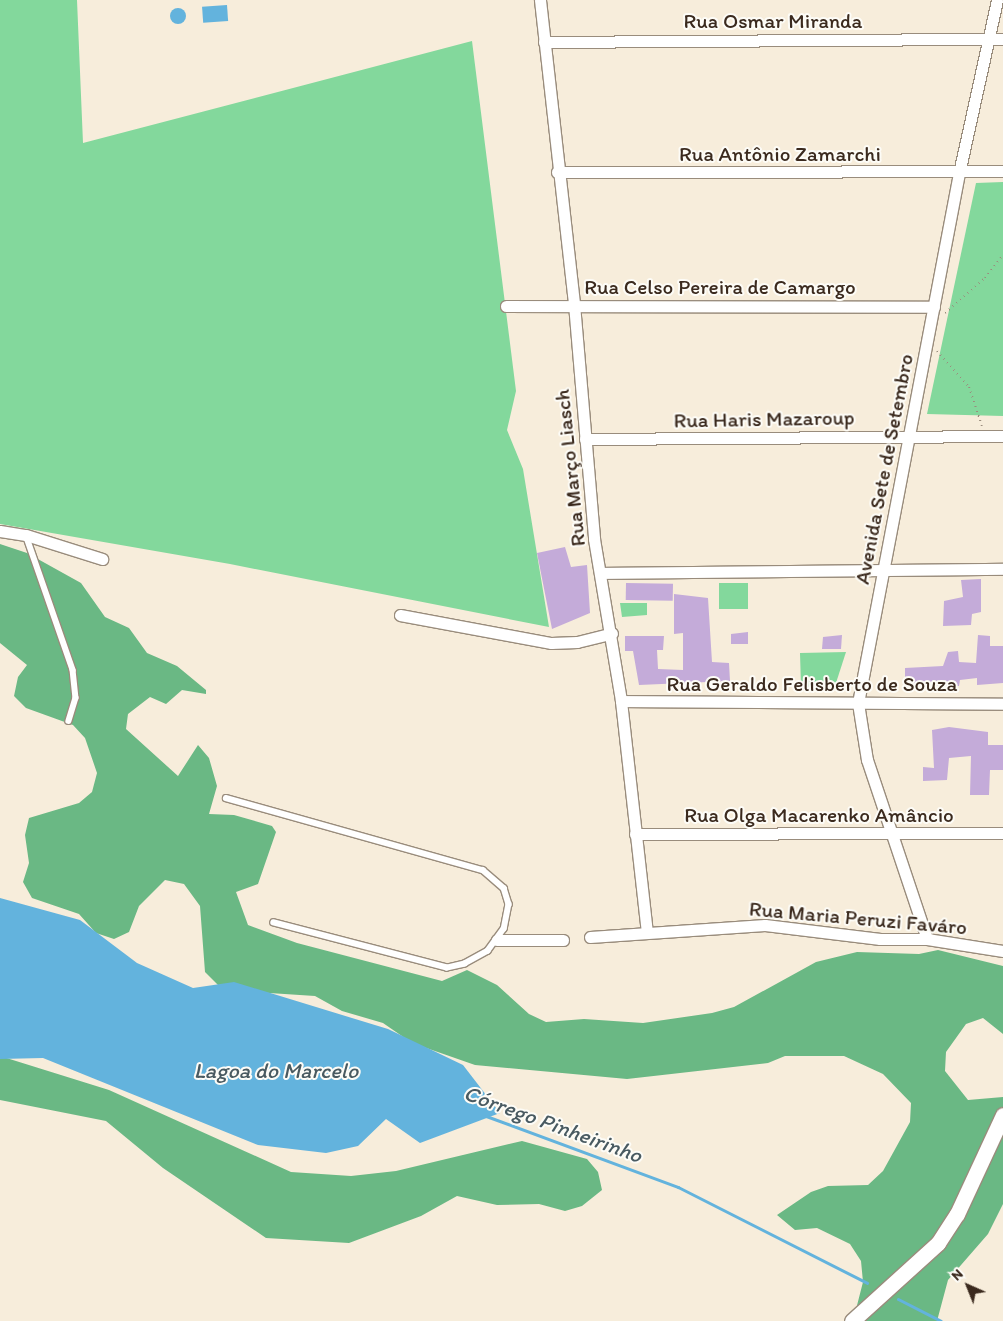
<!DOCTYPE html>
<meta charset="utf-8">
<style>
body{margin:0}
#map{position:relative;width:1003px;height:1321px;overflow:hidden;background:#f7eddb;font-family:Itim,sans-serif}
div>[style]{position:absolute}
.green>*{inset:0;background:#83d89c;transform-origin:0 0}
.forest>*{inset:0;background:#6ab884}
.water>*{inset:0;background:#63b3dd;transform-origin:0 0}
.round{border-radius:50%}
.stream>*{height:3px;margin:-1.5px;padding:0 1.5px;transform-origin:1.5px;border-radius:1.5px;background:#63b3dd}
.building>*{inset:0;background:#c4abd9;transform-origin:0 0}
.path>*{height:2px;margin-top:-1px;transform-origin:0;background:repeating-linear-gradient(90deg,#998c7c 0 1px,transparent 0 5px)}
.roads{filter:drop-shadow(1px 0 #998c7c) drop-shadow(-1px 0 #998c7c) drop-shadow(0 1px #998c7c) drop-shadow(0 -1px #998c7c)}
.service>*{height:5.5px;margin:-2.75px;padding:0 2.75px;transform-origin:2.75px;border-radius:2.75px;background:#fff}
.minor>*{height:11px;margin:-5.5px;padding:0 5.5px;transform-origin:5.5px;border-radius:5.5px;background:#fff}
.tertiary>*{height:15px;margin:-7.5px;padding:0 7.5px;transform-origin:7.5px;border-radius:7.5px;background:#fff}
span{translate:-50% -50%;white-space:nowrap;text-align:center;line-height:1.15;-webkit-text-stroke:4px #fdfcf7;paint-order:stroke}
.street-label{font-size:21px;color:#3b2a1e}
.water-label{font-size:22px;color:#495a61;font-style:italic}
.north{position:absolute;left:943px;top:1261px;width:50px;height:50px;-webkit-text-stroke:4px #fdfcf7;paint-order:stroke;rotate:316deg;font-size:14px;font-weight:700;line-height:20px;text-align:center;color:#3b2a1e}
.north::after{content:'';display:block;margin:auto;width:18px;height:22px;background:#3b2a1e;clip-path:polygon(50% 0,100% 100%,50% 72%,0 100%)}
</style>
<div id="map">
<div class="green">
<div style="clip-path:polygon(0 0,77px 0,83px 143px,472px 41px,516px 391px,507px 430px,523px 469px,549px 627px,230px 564px,0 524px)"></div>
<div style="clip-path:polygon(1003px 182px,1003px 416px,927px 414px,976px 183px)"></div>
<div style="left:719px;top:583px;width:29px;height:26px"></div>
<div style="clip-path:polygon(620px 603px,647px 603px,647px 615px,622px 617px)"></div>
<div style="clip-path:polygon(846px 652px,835px 686px,801px 687px,800px 653px)"></div>
</div>
<div class="forest">
<div style="clip-path:polygon(0 544px,27px 553px,81px 583px,105px 617px,129px 628px,147px 653px,177px 666px,206px 690px,206px 694px,182px 690px,166px 704px,150px 697px,128px 714px,126px 729px,178px 776px,198px 745px,209px 758px,217px 786px,209px 814px,234px 815px,272px 826px,276px 832px,258px 884px,236px 892px,248px 925px,297px 943px,442px 981px,467px 970px,497px 985px,529px 1014px,546px 1022px,584px 1019px,643px 1023px,712px 1013px,734px 1007px,816px 962px,857px 952px,919px 954px,938px 950px,1003px 966px,1003px 1034px,983px 1018px,966px 1024px,946px 1052px,945px 1071px,968px 1100px,1003px 1097px,1003px 1204px,988px 1234px,948px 1280px,937px 1321px,853px 1321px,863px 1282px,861px 1261px,850px 1244px,817px 1228px,795px 1230px,777px 1215px,811px 1192px,828px 1186px,868px 1185px,883px 1171px,910px 1122px,911px 1103px,883px 1074px,844px 1056px,785px 1056px,768px 1063px,627px 1079px,475px 1065px,412px 1043px,383px 1023px,342px 1011px,315px 996px,223px 990px,205px 972px,200px 906px,184px 884px,165px 880px,139px 906px,129px 932px,114px 939px,96px 933px,79px 914px,32px 898px,23px 882px,29px 863px,25px 835px,29px 818px,79px 803px,92px 792px,97px 773px,85px 738px,73px 725px,26px 708px,14px 696px,18px 677px,27px 665px,0 643px)"></div>
<div style="clip-path:polygon(0 1056px,109px 1090px,291px 1172px,351px 1176px,396px 1171px,522px 1141px,587px 1159px,598px 1172px,602px 1190px,582px 1206px,565px 1211px,539px 1204px,497px 1205px,457px 1196px,421px 1216px,349px 1243px,266px 1238px,163px 1168px,106px 1121px,0 1100px)"></div>
</div>
<div class="water">
<div style="left:227px;top:5px;width:16px;height:25px;rotate:86deg"></div>
<div class="round" style="left:170px;top:8px;width:16px;height:16px"></div>
<div style="clip-path:polygon(0 898px,80px 920px,137px 963px,193px 988px,234px 982px,388px 1029px,463px 1065px,500px 1113px,420px 1143px,386px 1119px,358px 1146px,326px 1153px,258px 1145px,43px 1058px,0 1059px)"></div>
</div>
<div class="stream">
<div style="left:486px;top:1116px;width:205px;rotate:20.3deg"></div>
<div style="left:678px;top:1187px;width:212px;rotate:26.9deg"></div>
<div style="left:898px;top:1299px;width:48px;rotate:27.1deg"></div>
</div>
<div class="building">
<div style="clip-path:polygon(565px 547px,571px 567px,587px 565px,590px 613px,552px 629px,537px 553px)"></div>
<div style="clip-path:polygon(981px 579px,981px 612px,972px 614px,971px 625px,943px 626px,944px 601px,963px 597px,961px 580px)"></div>
<div style="left:626px;top:583px;width:47px;height:17px;rotate:1deg"></div>
<div style="clip-path:polygon(674px 594px,708px 598px,712px 662px,729px 663px,730px 681px,639px 685px,633px 651px,625px 651px,625px 636px,664px 636px,663px 650px,657px 650px,658px 669px,683px 670px,683px 633px,674px 634px)"></div>
<div style="clip-path:polygon(748px 632px,748px 644px,731px 644px,731px 634px)"></div>
<div style="clip-path:polygon(842px 635px,841px 649px,822px 649px,823px 637px)"></div>
<div style="clip-path:polygon(978px 635px,990px 636px,990px 646px,1003px 646px,1003px 683px,977px 685px,977px 678px,960px 680px,959px 686px,905px 685px,905px 668px,943px 666px,948px 652px,958px 651px,959px 662px,976px 663px)"></div>
<div style="clip-path:polygon(949px 727px,988px 732px,988px 745px,1003px 745px,1003px 770px,990px 770px,989px 795px,970px 795px,971px 756px,949px 758px,947px 780px,923px 781px,923px 767px,934px 768px,932px 730px)"></div>
</div>
<div class="path">
<div style="left:945px;top:313px;width:53px;rotate:-41.2deg"></div>
<div style="left:985px;top:278px;width:29px;rotate:-52deg"></div>
<div style="left:937px;top:351px;width:48px;rotate:48.4deg"></div>
<div style="left:969px;top:387px;width:41px;rotate:71.6deg"></div>
</div>
<div class="roads">
<div class="service">
<div style="left:26px;top:535px;width:143px;rotate:70.8deg"></div>
<div style="left:73px;top:670px;width:28px;rotate:84deg"></div>
<div style="left:76px;top:698px;width:24px;rotate:107deg"></div>
<div style="left:226px;top:798px;width:267px;rotate:15.7deg"></div>
<div style="left:483px;top:870px;width:28px;rotate:41deg"></div>
<div style="left:504px;top:888px;width:17px;rotate:73deg"></div>
<div style="left:509px;top:904px;width:25px;rotate:101deg"></div>
<div style="left:504px;top:929px;width:27px;rotate:126deg"></div>
<div style="left:488px;top:951px;width:26px;rotate:151deg"></div>
<div style="left:465px;top:964px;width:18px;rotate:167deg"></div>
<div style="left:447px;top:968px;width:179px;rotate:-165.4deg"></div>
</div>
<div class="minor">
<div style="left:540px;top:0;width:306px;rotate:83.6deg"></div>
<div style="left:574px;top:304px;width:236px;rotate:85.1deg"></div>
<div style="left:594px;top:539px;width:164px;rotate:80.5deg"></div>
<div style="left:621px;top:701px;width:231px;rotate:83.6deg"></div>
<div style="left:544px;top:42px;width:459px;rotate:-0.4deg"></div>
<div style="left:557px;top:172px;width:446px;rotate:-0.1deg"></div>
<div style="left:506px;top:306px;width:428px;rotate:0.1deg"></div>
<div style="left:585px;top:439px;width:418px;rotate:-0.4deg"></div>
<div style="left:0;top:531px;width:26px;rotate:9deg"></div>
<div style="left:26px;top:535px;width:80px;rotate:17.5deg"></div>
<div style="left:601px;top:573px;width:402px;rotate:-0.6deg"></div>
<div style="left:400px;top:615px;width:154px;rotate:10.5deg"></div>
<div style="left:551px;top:643px;width:26px;rotate:-2deg"></div>
<div style="left:577px;top:642px;width:36px;rotate:-14deg"></div>
<div style="left:621px;top:701px;width:382px;rotate:0.4deg"></div>
<div style="left:635px;top:834px;width:368px;rotate:-0.2deg"></div>
<div style="left:590px;top:937px;width:175px;rotate:-3.9deg"></div>
<div style="left:765px;top:925px;width:116px;rotate:6.9deg"></div>
<div style="left:880px;top:939px;width:47px"></div>
<div style="left:927px;top:939px;width:77px;rotate:9deg"></div>
<div style="left:927px;top:939px;width:189px;rotate:-108.5deg"></div>
<div style="left:867px;top:760px;width:58px;rotate:-99deg"></div>
<div style="left:858px;top:703px;width:540px;rotate:-79.21deg"></div>
<div style="left:959px;top:173px;width:177px;rotate:-77.6deg"></div>
<div style="left:497px;top:940px;width:66px"></div>
</div>
<div class="tertiary">
<div style="left:852px;top:1321px;width:116px;rotate:-42.2deg"></div>
<div style="left:938px;top:1243px;width:35px;rotate:-57deg"></div>
<div style="left:957px;top:1214px;width:109px;rotate:-65.1deg"></div>
</div>
</div>
<div class="street-label">
<span style="left:773px;top:21px">Rua Osmar Miranda</span>
<span style="left:780px;top:154px">Rua Antônio Zamarchi</span>
<span style="left:720px;top:287px">Rua Celso Pereira de Camargo</span>
<span style="left:764px;top:419px;rotate:-1deg">Rua Haris Mazaroup</span>
<span style="left:570px;top:468px;rotate:-96deg">Rua Março Liasch</span>
<span style="left:884px;top:469px;rotate:-79deg">Avenida Sete de Setembro</span>
<span style="left:812px;top:684px">Rua Geraldo Felisberto de Souza</span>
<span style="left:819px;top:815px">Rua Olga Macarenko Amâncio</span>
<span style="left:858px;top:918px;rotate:5deg">Rua Maria Peruzi Faváro</span>
</div>
<div class="water-label">
<span style="left:276px;top:1071px">Lagoa do Marcelo</span>
<span style="left:553px;top:1124px;rotate:20deg">Córrego Pinheirinho</span>
</div>
<div class="north">N</div>
</div>
